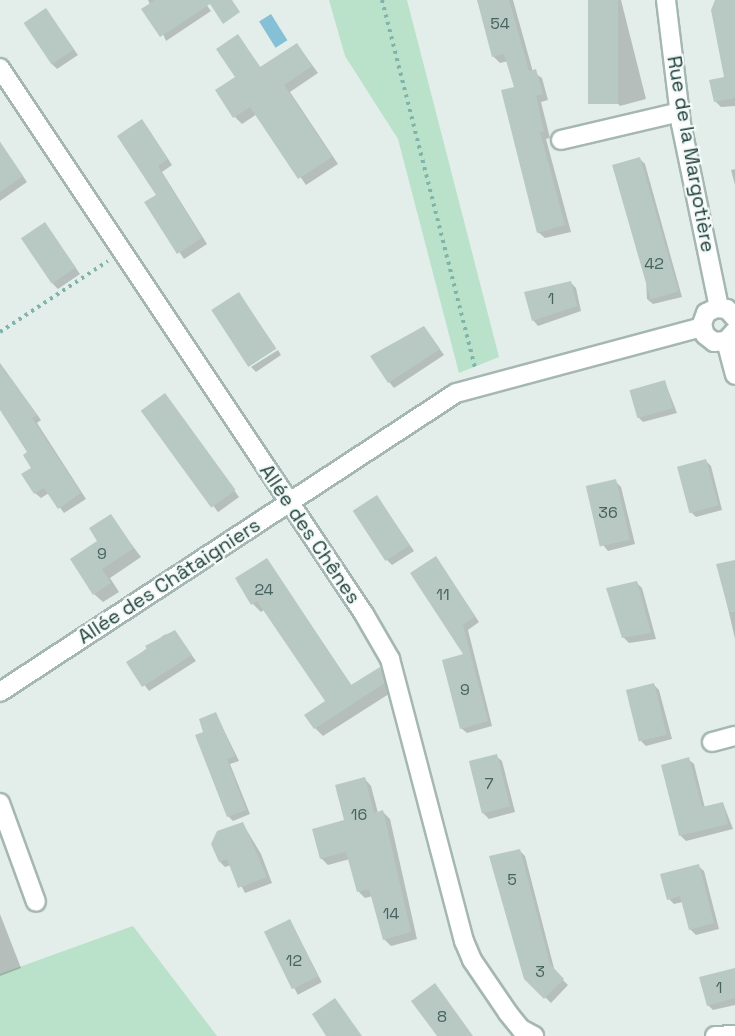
<!DOCTYPE html>
<meta charset="utf-8">
<style>
body{margin:0}
#map{position:relative;width:735px;height:1036px;overflow:hidden;background:#e3eeea;font-family:"Space Grotesk",sans-serif}
div>[style]{position:absolute}
.green>*{inset:0;background:#bae1c9}
.water>*{inset:0;background:#86c0d7;transform-origin:0 0}
.shadow>*{inset:0;background:#0003;transform-origin:0 0}
.building>*{inset:0;background:#b8c9c4;transform-origin:0 0}
.path>*{height:4px;margin-top:-2px;transform-origin:0;background:repeating-linear-gradient(90deg,#80b4ab 0 3px,transparent 0 7.5px)}
.roads{filter:drop-shadow(2px 0 #a5b7b2) drop-shadow(-2px 0 #a5b7b2) drop-shadow(0 2px #a5b7b2) drop-shadow(0 -2px #a5b7b2)}
.minor>*{height:18px;margin:-9px;padding:0 9px;transform-origin:9px;border-radius:9px;background:#fff}
span{translate:-50% -50%;white-space:nowrap;text-align:center;line-height:1.15;-webkit-text-stroke:4.5px #f4faf8;paint-order:stroke}
.number-label{font-size:16px;color:#47635e}
.number-label span{-webkit-text-stroke-width:0}
.street-label{font-size:20px;color:#21413c}
</style>
<div id="map">
<div class="green">
<div style="clip-path:polygon(329px 0,407px 0,499px 357px,459px 373px,398px 139px,345px 56px)"></div>
<div style="clip-path:polygon(133px 926px,217px 1036px,0 1036px,0 974px)"></div>
</div>
<div class="water">
<div style="left:271px;top:14px;width:31px;height:14px;rotate:58deg"></div>
</div>
<div class="shadow">
<div style="clip-path:polygon(148px 0,203px 0,211px 11px,166px 41px)"></div>
<div style="clip-path:polygon(478px 0,513px 0,533px 72px,542px 78px,548px 100px,541px 102px,550px 138px,546px 139px,571px 232px,545px 238px,538px 232px,516px 88px,508px 61px,500px 63px,493px 56px)"></div>
<div style="clip-path:polygon(589px 0,621px 0,646px 99px,620px 106px,615px 100px)"></div>
<div style="clip-path:polygon(716px 0,735px 0,735px 106px,721px 107px,715px 101px,726px 78px)"></div>
<div style="clip-path:polygon(46px 10px,78px 55px,57px 69px,52px 64px)"></div>
<div style="clip-path:polygon(238px 36px,261px 68px,297px 44px,318px 73px,290px 92px,338px 164px,306px 185px,257px 114px,242px 124px,235px 117px)"></div>
<div style="clip-path:polygon(147px 127px,172px 165px,162px 172px,207px 244px,184px 259px,146px 202px,158px 195px)"></div>
<div style="clip-path:polygon(0 142px,27px 182px,0 201px)"></div>
<div style="clip-path:polygon(640px 159px,645px 164px,682px 297px,653px 304px,647px 299px)"></div>
<div style="clip-path:polygon(735px 169px,735px 185px,731px 170px)"></div>
<div style="clip-path:polygon(45px 224px,80px 274px,58px 289px,53px 284px)"></div>
<div style="clip-path:polygon(570px 282px,576px 288px,581px 311px,538px 326px,533px 320px)"></div>
<div style="clip-path:polygon(239px 294px,276px 348px,249px 365px)"></div>
<div style="clip-path:polygon(424px 327px,444px 355px,394px 388px,389px 382px)"></div>
<div style="clip-path:polygon(278px 350px,281px 355px,256px 372px,251px 367px)"></div>
<div style="clip-path:polygon(0 363px,41px 420px,37px 423px,86px 499px,64px 513px,49px 493px,41px 498px,35px 493px,29px 452px,0 408px)"></div>
<div style="clip-path:polygon(665px 382px,677px 413px,643px 422px,638px 417px)"></div>
<div style="left:165px;top:395px;width:126px;height:26px;rotate:54deg"></div>
<div style="clip-path:polygon(705px 460px,711px 466px,722px 510px,696px 517px,690px 511px)"></div>
<div style="clip-path:polygon(615px 481px,621px 487px,635px 544px,608px 551px,603px 545px)"></div>
<div style="clip-path:polygon(377px 497px,414px 551px,392px 565px,387px 560px)"></div>
<div style="clip-path:polygon(110px 516px,141px 557px,110px 578px,119px 592px,103px 602px,94px 594px,99px 541px)"></div>
<div style="clip-path:polygon(436px 558px,479px 622px,468px 630px,492px 726px,467px 733px,461px 728px,466px 655px)"></div>
<div style="clip-path:polygon(267px 560px,352px 686px,380px 669px,388px 677px,392px 692px,323px 736px,315px 728px,327px 701px,265px 609px,261px 612px,253px 604px)"></div>
<div style="clip-path:polygon(735px 561px,735px 639px,718px 565px)"></div>
<div style="clip-path:polygon(637px 583px,642px 588px,656px 639px,629px 643px,623px 637px,608px 589px)"></div>
<div style="clip-path:polygon(175px 632px,196px 661px,149px 691px,128px 663px,164px 635px)"></div>
<div style="clip-path:polygon(654px 685px,659px 690px,672px 739px,646px 746px,640px 740px)"></div>
<div style="clip-path:polygon(216px 714px,239px 761px,230px 764px,250px 814px,233px 821px,228px 816px,205px 733px)"></div>
<div style="clip-path:polygon(496px 756px,502px 761px,515px 812px,489px 819px,483px 813px)"></div>
<div style="clip-path:polygon(688px 759px,694px 764px,705px 808px,723px 803px,733px 829px,686px 841px,680px 835px)"></div>
<div style="clip-path:polygon(365px 779px,371px 786px,378px 813px,383px 812px,390px 819px,417px 939px,391px 946px,384px 939px,373px 896px,365px 898px,359px 892px,350px 859px,328px 865px,321px 858px,346px 821px)"></div>
<div style="clip-path:polygon(243px 824px,261px 854px,272px 883px,245px 893px,231px 865px,225px 867px,220px 862px)"></div>
<div style="clip-path:polygon(519px 850px,525px 856px,555px 972px,568px 985px,551px 1003px,526px 978px)"></div>
<div style="clip-path:polygon(698px 866px,704px 871px,719px 929px,696px 935px,690px 929px,683px 902px,674px 904px,669px 899px)"></div>
<div style="clip-path:polygon(0 914px,21px 968px,0 976px)"></div>
<div style="left:290px;top:920px;width:70px;height:27px;rotate:63deg"></div>
<div style="clip-path:polygon(735px 970px,735px 1005px,713px 1010px,708px 1005px)"></div>
</div>
<div class="building">
<div style="clip-path:polygon(155px 0,232px 0,240px 12px,223px 24px,210px 4px,160px 37px,141px 9px)"></div>
<div style="clip-path:polygon(477px 0,509px 0,529px 71px,536px 69px,543px 94px,536px 96px,544px 131px,540px 132px,565px 225px,537px 233px,501px 90px,514px 87px,504px 54px,492px 57px)"></div>
<div style="left:588px;top:0;width:30px;height:104px"></div>
<div style="clip-path:polygon(715px 0,735px 0,735px 98px,714px 102px,709px 80px,724px 77px,711px 10px)"></div>
<div style="left:46px;top:8px;width:50px;height:27px;rotate:56deg"></div>
<div style="clip-path:polygon(238px 34px,260px 67px,297px 43px,312px 66px,284px 85px,332px 157px,298px 179px,250px 107px,233px 118px,215px 90px,235px 77px,216px 49px)"></div>
<div style="clip-path:polygon(142px 119px,168px 159px,158px 166px,202px 238px,177px 254px,144px 202px,156px 195px,117px 136px)"></div>
<div style="clip-path:polygon(0 142px,23px 176px,0 192px)"></div>
<div style="left:640px;top:157px;width:140px;height:29px;rotate:74deg"></div>
<div style="left:45px;top:222px;width:55px;height:29px;rotate:56deg"></div>
<div style="clip-path:polygon(571px 281px,577px 306px,532px 321px,524px 292px)"></div>
<div style="left:239px;top:292px;width:68px;height:33px;rotate:57deg"></div>
<div style="clip-path:polygon(424px 326px,440px 349px,388px 383px,370px 356px)"></div>
<div style="clip-path:polygon(0 364px,37px 415px,32px 418px,81px 493px,58px 509px,44px 488px,34px 494px,21px 474px,31px 468px,23px 455px,27px 452px,0 410px)"></div>
<div style="left:665px;top:380px;width:29px;height:37px;rotate:74deg"></div>
<div style="left:165px;top:393px;width:120px;height:30px;rotate:54deg"></div>
<div style="left:706px;top:459px;width:48px;height:30px;rotate:75deg"></div>
<div style="left:616px;top:479px;width:62px;height:31px;rotate:77deg"></div>
<div style="left:377px;top:495px;width:60px;height:29px;rotate:57deg"></div>
<div style="clip-path:polygon(111px 514px,134px 548px,102px 569px,111px 583px,93px 595px,70px 559px,97px 541px,89px 528px)"></div>
<div style="clip-path:polygon(436px 556px,475px 616px,463px 625px,488px 721px,460px 729px,442px 660px,463px 654px,410px 573px)"></div>
<div style="clip-path:polygon(267px 558px,351px 685px,380px 667px,385px 683px,314px 729px,304px 715px,325px 701px,257px 601px,251px 605px,235px 578px)"></div>
<div style="clip-path:polygon(735px 560px,735px 612px,729px 612px,716px 564px)"></div>
<div style="clip-path:polygon(637px 581px,651px 633px,622px 638px,606px 588px)"></div>
<div style="clip-path:polygon(175px 630px,192px 655px,142px 687px,126px 662px,147px 649px,145px 646px)"></div>
<div style="left:654px;top:683px;width:53px;height:29px;rotate:76deg"></div>
<div style="clip-path:polygon(216px 712px,235px 756px,227px 759px,246px 810px,227px 817px,195px 735px,203px 732px,199px 719px)"></div>
<div style="left:497px;top:754px;width:54px;height:29px;rotate:76deg"></div>
<div style="clip-path:polygon(689px 757px,702px 807px,723px 802px,728px 824px,679px 836px,661px 765px)"></div>
<div style="clip-path:polygon(365px 777px,374px 813px,383px 810px,411px 932px,383px 940px,369px 889px,357px 892px,346px 852px,320px 859px,312px 829px,344px 820px,335px 785px)"></div>
<div style="clip-path:polygon(243px 822px,267px 877px,238px 888px,227px 859px,219px 862px,211px 844px,217px 831px)"></div>
<div style="clip-path:polygon(520px 849px,550px 964px,564px 979px,544px 999px,524px 979px,489px 856px)"></div>
<div style="clip-path:polygon(699px 864px,714px 923px,689px 930px,680px 896px,667px 900px,660px 874px)"></div>
<div style="left:290px;top:919px;width:64px;height:29px;rotate:64deg"></div>
<div style="clip-path:polygon(735px 968px,735px 998px,707px 1006px,699px 977px)"></div>
<div style="clip-path:polygon(435px 983px,473px 1036px,437px 1036px,411px 1001px)"></div>
<div style="clip-path:polygon(335px 998px,362px 1036px,326px 1036px,312px 1014px)"></div>
</div>
<div class="path">
<div style="left:382px;top:0;width:380px;rotate:75.8deg"></div>
<div style="left:0;top:332px;width:129px;rotate:-33.3deg"></div>
</div>
<div class="roads">
<div class="minor">
<div style="left:666px;top:0;width:125px;rotate:83.1deg"></div>
<div style="left:681px;top:124px;width:188px;rotate:78.3deg"></div>
<div style="left:0;top:68px;width:656px;rotate:56.31deg"></div>
<div style="left:364px;top:614px;width:52px;rotate:60deg"></div>
<div style="left:390px;top:659px;width:292px;rotate:75.3deg"></div>
<div style="left:464px;top:941px;width:21px;rotate:67deg"></div>
<div style="left:472px;top:960px;width:64px;rotate:55.8deg"></div>
<div style="left:508px;top:1013px;width:21px;rotate:51deg"></div>
<div style="left:521px;top:1029px;width:15px;rotate:28deg"></div>
<div style="left:561px;top:140px;width:122px;rotate:-13.2deg"></div>
<div style="left:735px;top:318px;width:12px;rotate:-132deg"></div>
<div style="left:727px;top:309px;width:11px;rotate:-175deg"></div>
<div style="left:716px;top:308px;width:11px;rotate:153deg"></div>
<div style="left:706px;top:313px;width:12px;rotate:110deg"></div>
<div style="left:702px;top:324px;width:11px;rotate:75deg"></div>
<div style="left:705px;top:335px;width:11px;rotate:38deg"></div>
<div style="left:714px;top:342px;width:12px;rotate:-5deg"></div>
<div style="left:726px;top:341px;width:13px;rotate:-48deg"></div>
<div style="left:726px;top:341px;width:35px;rotate:75deg"></div>
<div style="left:0;top:692px;width:545px;rotate:-33.25deg"></div>
<div style="left:456px;top:393px;width:255px;rotate:-15deg"></div>
<div style="left:712px;top:742px;width:24px;rotate:-15deg"></div>
<div style="left:0;top:803px;width:105px;rotate:70deg"></div>
<div style="left:715px;top:1036px;width:20px;rotate:-3deg"></div>
</div>
</div>
<div class="number-label">
<span style="left:500px;top:24px">54</span>
<span style="left:654px;top:264px">42</span>
<span style="left:551px;top:299px">1</span>
<span style="left:608px;top:513px">36</span>
<span style="left:102px;top:554px">9</span>
<span style="left:264px;top:590px">24</span>
<span style="left:443px;top:595px">11</span>
<span style="left:465px;top:690px">9</span>
<span style="left:489px;top:784px">7</span>
<span style="left:359px;top:815px">16</span>
<span style="left:512px;top:880px">5</span>
<span style="left:391px;top:914px">14</span>
<span style="left:294px;top:961px">12</span>
<span style="left:540px;top:972px">3</span>
<span style="left:719px;top:988px">1</span>
<span style="left:442px;top:1017px">8</span>
</div>
<div class="street-label">
<span style="left:691px;top:154px;rotate:80deg">Rue de la Margotière</span>
<span style="left:310px;top:534px;rotate:56deg">Allée des Chênes</span>
<span style="left:169px;top:581px;rotate:-33deg">Allée des Châtaigniers</span>
</div>
</div>
